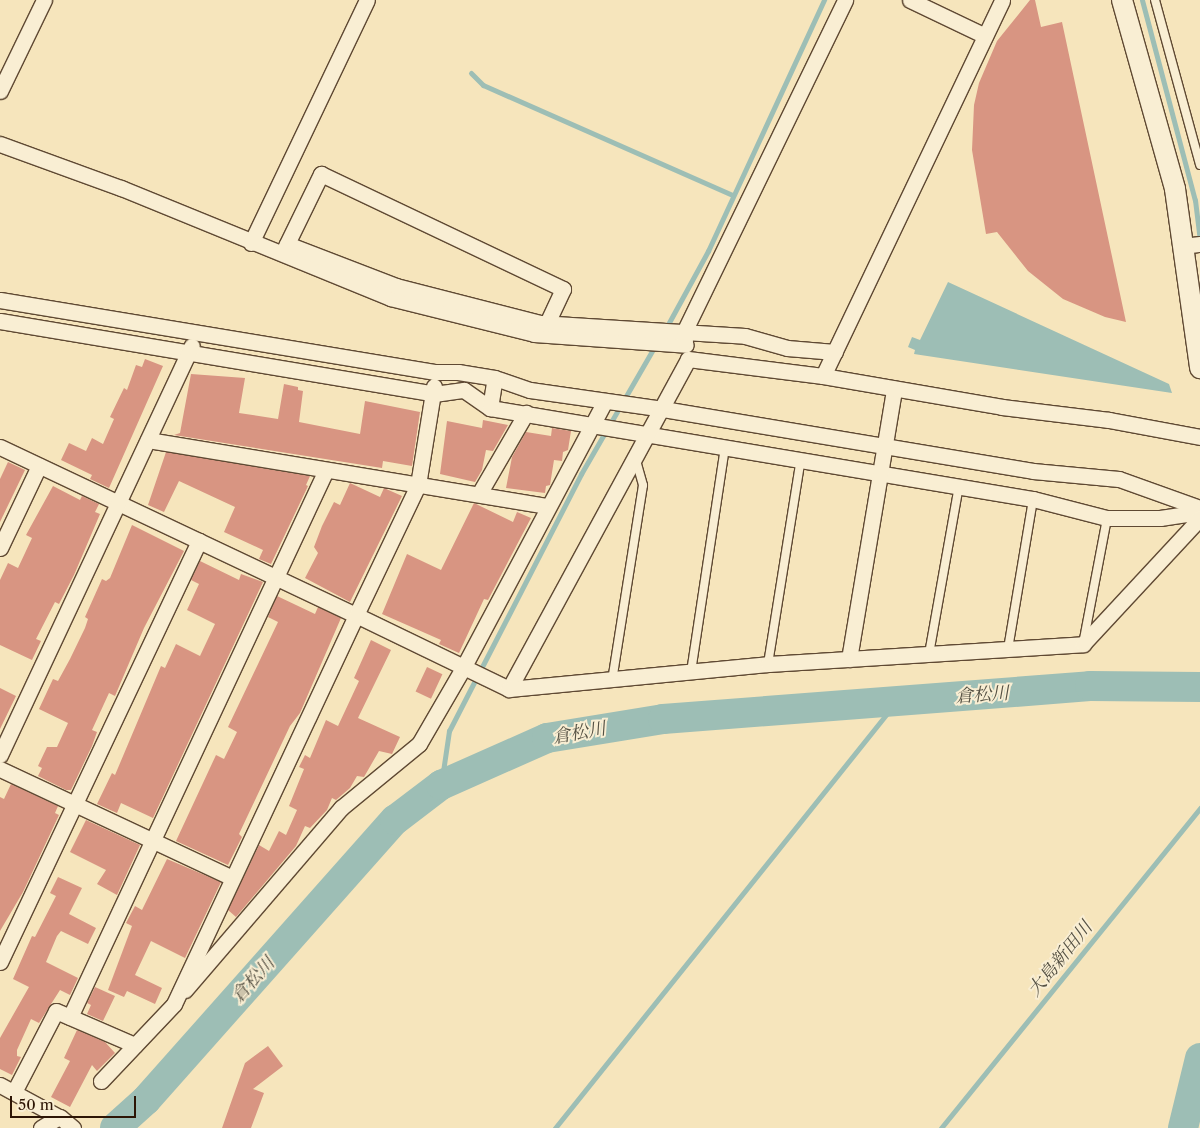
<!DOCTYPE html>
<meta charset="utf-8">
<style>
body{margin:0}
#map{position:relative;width:1200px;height:1128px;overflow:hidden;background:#f6e5bc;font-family:"Libre Caslon Text","Noto Serif JP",serif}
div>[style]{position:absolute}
.water>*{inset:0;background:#9dbeb5}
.stream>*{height:5px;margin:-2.5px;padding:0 2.5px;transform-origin:2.5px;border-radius:2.5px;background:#9dbeb5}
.river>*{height:30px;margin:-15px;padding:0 15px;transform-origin:15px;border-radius:15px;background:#9dbeb5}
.building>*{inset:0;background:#d89582;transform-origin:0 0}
.roads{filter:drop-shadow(1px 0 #5f4933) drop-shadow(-1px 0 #5f4933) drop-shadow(0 1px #5f4933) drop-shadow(0 -1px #5f4933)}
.lane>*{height:8px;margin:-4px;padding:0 4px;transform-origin:4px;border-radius:4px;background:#f9eed3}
.street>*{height:15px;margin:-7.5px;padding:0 7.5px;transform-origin:7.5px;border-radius:7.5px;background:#f9eed3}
.secondary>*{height:20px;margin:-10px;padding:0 10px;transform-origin:10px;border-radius:10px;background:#f9eed3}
span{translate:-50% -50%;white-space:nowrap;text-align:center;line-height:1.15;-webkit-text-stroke:4px #f9eed3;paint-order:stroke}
.water-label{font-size:18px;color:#545043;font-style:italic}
.scale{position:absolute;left:10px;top:1096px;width:126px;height:22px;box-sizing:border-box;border:2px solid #2d1505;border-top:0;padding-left:6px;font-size:15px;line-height:18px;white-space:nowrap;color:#2d1505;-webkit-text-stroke:4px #f9eed3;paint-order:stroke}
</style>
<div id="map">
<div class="water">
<div style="clip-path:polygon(948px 282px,1169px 384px,1172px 393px,914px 354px,915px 350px,908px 347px,912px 337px,920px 340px)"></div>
</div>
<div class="stream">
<div style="left:1142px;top:0;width:207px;rotate:75.2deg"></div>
<div style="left:1195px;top:200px;width:38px;rotate:83deg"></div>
<div style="left:471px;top:73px;width:17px;rotate:45deg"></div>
<div style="left:483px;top:85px;width:272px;rotate:23.8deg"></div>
<div style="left:666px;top:328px;width:88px;rotate:-61.4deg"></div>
<div style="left:708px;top:251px;width:277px;rotate:-65.2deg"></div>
<div style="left:441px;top:785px;width:55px;rotate:-81.6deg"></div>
<div style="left:449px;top:731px;width:289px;rotate:-62.8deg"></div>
<div style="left:581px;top:474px;width:148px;rotate:-60deg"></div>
<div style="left:555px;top:1128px;width:547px;rotate:-51.31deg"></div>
<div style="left:941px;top:1128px;width:412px;rotate:-51deg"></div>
</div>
<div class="river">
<div style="left:115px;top:1128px;width:42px;rotate:-42.1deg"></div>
<div style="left:146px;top:1100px;width:375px;rotate:-48.4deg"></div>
<div style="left:395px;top:820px;width:58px;rotate:-37.3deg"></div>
<div style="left:441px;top:785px;width:116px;rotate:-23.9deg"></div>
<div style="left:547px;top:738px;width:118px;rotate:-9.3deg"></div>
<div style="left:663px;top:719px;width:428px;rotate:-4.4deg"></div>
<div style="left:1090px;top:686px;width:110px;rotate:0.5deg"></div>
<div style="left:1183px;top:1128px;width:72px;rotate:-76.3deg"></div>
</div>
<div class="building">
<div style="clip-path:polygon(1030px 0,1035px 0,1041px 27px,1062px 22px,1126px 322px,1105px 317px,1063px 299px,1028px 271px,997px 232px,986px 234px,972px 150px,974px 105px,979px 83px,997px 41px)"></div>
<div style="clip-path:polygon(145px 359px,163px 366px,109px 488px,90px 479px,92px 475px,61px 460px,69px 443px,86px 451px,92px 438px,103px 444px,114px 419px,110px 417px,124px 388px,127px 390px,136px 365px,142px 367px)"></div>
<div style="clip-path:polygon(191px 374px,245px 378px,239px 413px,278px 419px,284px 384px,298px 387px,298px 390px,303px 391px,299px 422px,360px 434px,365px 401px,420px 412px,412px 466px,383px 461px,382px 468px,174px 435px,180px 433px)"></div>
<div style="clip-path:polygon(483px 420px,508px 425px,493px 451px,486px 450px,482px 470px,475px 482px,440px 474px,447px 421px,482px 428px)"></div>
<div style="clip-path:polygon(552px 428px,571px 431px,568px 450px,563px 452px,562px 461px,554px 460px,550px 485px,546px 486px,545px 493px,506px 488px,512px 457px,526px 432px,551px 436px)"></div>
<div style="clip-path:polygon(166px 452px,310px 476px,306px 485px,308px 486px,271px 564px,259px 559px,263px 550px,224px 532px,235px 507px,179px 481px,164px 512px,148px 505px)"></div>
<div style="clip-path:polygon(8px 462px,25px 470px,0 522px,0 479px)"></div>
<div style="clip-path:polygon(350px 483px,380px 497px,384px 488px,402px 496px,350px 602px,305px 578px,318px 553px,314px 547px,322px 526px,334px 502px,340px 505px)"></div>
<div style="clip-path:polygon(53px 486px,80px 500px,82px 496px,99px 504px,95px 512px,100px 514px,74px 575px,59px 604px,55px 602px,36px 639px,41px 641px,32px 660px,0 645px,0 580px,8px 563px,18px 568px,32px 538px,26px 535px)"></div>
<div style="clip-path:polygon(474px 503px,513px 522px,517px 512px,531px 518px,488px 600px,484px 599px,459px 653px,439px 644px,441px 640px,382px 614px,407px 554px,441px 570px)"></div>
<div style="clip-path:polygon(132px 525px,184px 551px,144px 628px,115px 696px,109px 693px,92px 730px,97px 732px,92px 746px,71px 790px,66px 790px,38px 776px,42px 768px,38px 766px,47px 747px,57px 747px,68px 723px,39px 709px,53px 679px,58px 681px,70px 659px,85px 628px,88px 619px,85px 617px,102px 579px,106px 581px,110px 578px)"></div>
<div style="clip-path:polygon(200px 561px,239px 580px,241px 574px,263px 582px,153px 818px,121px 803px,117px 813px,97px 804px,112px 773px,115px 775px,161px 666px,165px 668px,176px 644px,200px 656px,215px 624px,187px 610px,199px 584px,191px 580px)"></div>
<div style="clip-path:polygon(277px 596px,315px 614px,318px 607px,341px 618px,300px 713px,290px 726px,239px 834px,242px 837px,228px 865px,176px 841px,216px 755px,224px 759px,237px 732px,228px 727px,278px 622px,268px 617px)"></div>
<div style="clip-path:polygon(371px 640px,391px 650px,358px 718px,400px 737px,392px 754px,379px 751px,364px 777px,357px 776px,350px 788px,336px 800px,332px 798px,327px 810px,310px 828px,305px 826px,296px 846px,236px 917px,228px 910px,259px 845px,269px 851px,279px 831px,286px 835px,297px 810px,289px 806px,304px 769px,299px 767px,305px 755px,310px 758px,326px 720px,338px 726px,359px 681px,354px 678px)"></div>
<div style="left:427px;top:667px;width:17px;height:27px;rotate:25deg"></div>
<div style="clip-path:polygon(0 688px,16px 696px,0 729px)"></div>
<div style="clip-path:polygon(11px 784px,58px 806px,55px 813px,59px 815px,23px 892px,0 931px,0 797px,4px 799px)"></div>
<div style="clip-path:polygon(86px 820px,140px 845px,117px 895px,97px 884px,106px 870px,70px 852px)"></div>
<div style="clip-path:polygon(167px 859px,221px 882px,185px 958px,151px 941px,135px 975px,162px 988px,155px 1004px,127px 991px,124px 997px,108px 990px,132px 926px,126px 923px,135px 906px,142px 910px)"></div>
<div style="clip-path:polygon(58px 877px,82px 888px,69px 914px,96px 928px,88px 944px,61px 931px,57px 936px,46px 962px,78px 978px,70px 995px,60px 990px,39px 1023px,31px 1019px,17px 1050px,17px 1056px,21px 1057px,12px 1075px,0 1069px,0 1038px,29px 987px,13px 979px,32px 936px,35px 937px,56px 896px,50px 893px)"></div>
<div style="clip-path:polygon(95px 987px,115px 996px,103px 1021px,87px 1014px,91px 1005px,87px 1003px)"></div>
<div style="clip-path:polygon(77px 1030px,105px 1042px,115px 1053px,97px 1071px,92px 1065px,70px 1107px,51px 1097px,70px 1061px,64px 1058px)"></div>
<div style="clip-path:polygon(268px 1046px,283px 1066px,253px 1089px,264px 1093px,251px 1128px,222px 1128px,245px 1063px)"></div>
</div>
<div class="roads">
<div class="lane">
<div style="left:1155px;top:0;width:171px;rotate:74.7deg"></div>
<div style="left:1084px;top:639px;width:123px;rotate:-79.2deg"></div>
<div style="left:1008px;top:649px;width:152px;rotate:-80.5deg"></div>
<div style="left:929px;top:654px;width:171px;rotate:-79.9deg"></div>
<div style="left:768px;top:664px;width:208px;rotate:-80.9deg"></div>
<div style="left:691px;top:672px;width:228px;rotate:-81.4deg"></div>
<div style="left:612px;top:681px;width:198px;rotate:-81deg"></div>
<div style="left:643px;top:485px;width:25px;rotate:-106deg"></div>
</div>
<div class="street">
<div style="left:910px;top:0;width:83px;rotate:25.6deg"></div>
<div style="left:0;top:91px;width:101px;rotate:-64.2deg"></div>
<div style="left:0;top:144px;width:129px;rotate:20deg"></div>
<div style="left:121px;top:188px;width:291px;rotate:22.2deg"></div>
<div style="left:390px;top:298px;width:148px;rotate:14deg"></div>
<div style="left:534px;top:334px;width:152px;rotate:4.1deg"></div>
<div style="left:251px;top:243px;width:269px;rotate:-64.5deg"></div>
<div style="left:287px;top:244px;width:117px;rotate:21.1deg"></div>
<div style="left:396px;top:286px;width:149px;rotate:14.4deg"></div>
<div style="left:540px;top:323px;width:205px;rotate:3.6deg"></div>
<div style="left:745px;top:336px;width:44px;rotate:15.9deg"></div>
<div style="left:787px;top:348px;width:48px;rotate:4.8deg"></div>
<div style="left:1183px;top:246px;width:17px;rotate:-7deg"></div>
<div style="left:283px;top:252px;width:87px;rotate:-64deg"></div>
<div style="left:321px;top:174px;width:268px;rotate:25.4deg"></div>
<div style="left:563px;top:289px;width:38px;rotate:115deg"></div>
<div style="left:0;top:300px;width:440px;rotate:9.4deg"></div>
<div style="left:434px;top:372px;width:24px"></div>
<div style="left:458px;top:372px;width:37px;rotate:9deg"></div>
<div style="left:495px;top:378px;width:37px;rotate:19deg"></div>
<div style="left:530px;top:390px;width:134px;rotate:8.1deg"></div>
<div style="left:663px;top:409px;width:375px;rotate:9.5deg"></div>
<div style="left:1033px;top:471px;width:86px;rotate:5.3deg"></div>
<div style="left:1119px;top:479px;width:86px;rotate:19.7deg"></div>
<div style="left:0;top:321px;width:440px;rotate:9.5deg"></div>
<div style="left:434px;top:394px;width:30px;rotate:-8deg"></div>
<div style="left:464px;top:390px;width:32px;rotate:35deg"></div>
<div style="left:490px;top:408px;width:551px;rotate:9.51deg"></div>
<div style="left:1033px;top:499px;width:76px;rotate:14.4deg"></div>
<div style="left:1107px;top:518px;width:53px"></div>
<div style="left:1160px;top:518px;width:40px;rotate:-8.5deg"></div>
<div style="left:685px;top:341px;width:9px;rotate:-96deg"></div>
<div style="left:684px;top:332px;width:369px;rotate:-64.1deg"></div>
<div style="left:823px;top:376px;width:416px;rotate:-64.5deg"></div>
<div style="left:490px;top:408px;width:30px;rotate:-81deg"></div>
<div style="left:148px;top:440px;width:405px;rotate:9.4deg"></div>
<div style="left:0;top:447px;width:394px;rotate:25.3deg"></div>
<div style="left:356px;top:615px;width:144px;rotate:-64.5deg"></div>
<div style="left:418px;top:485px;width:100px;rotate:-80.8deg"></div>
<div style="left:479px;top:494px;width:94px;rotate:-59.9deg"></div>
<div style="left:0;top:548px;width:91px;rotate:-64.6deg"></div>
<div style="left:849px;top:659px;width:274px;rotate:-80.5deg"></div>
<div style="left:509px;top:689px;width:375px;rotate:-61.5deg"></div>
<div style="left:688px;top:359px;width:136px;rotate:7.2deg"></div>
<div style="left:823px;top:376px;width:182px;rotate:9.8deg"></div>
<div style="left:1002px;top:407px;width:108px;rotate:6.9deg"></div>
<div style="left:1109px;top:420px;width:93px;rotate:10.6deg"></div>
<div style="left:0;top:755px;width:452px;rotate:-64.9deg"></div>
<div style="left:0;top:769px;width:255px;rotate:25.1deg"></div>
<div style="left:0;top:962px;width:466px;rotate:-64.7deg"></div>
<div style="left:185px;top:990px;width:240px;rotate:-49.4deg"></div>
<div style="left:341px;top:808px;width:101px;rotate:-39.4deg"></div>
<div style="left:419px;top:744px;width:88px;rotate:-59.9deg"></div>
<div style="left:463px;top:668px;width:302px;rotate:-62deg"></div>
<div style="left:70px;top:1017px;width:604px;rotate:-64.92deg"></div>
<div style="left:101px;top:1081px;width:106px;rotate:-46.5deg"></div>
<div style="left:174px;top:1004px;width:429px;rotate:-64.9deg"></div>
<div style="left:356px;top:615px;width:170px;rotate:25.8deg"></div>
<div style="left:509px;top:689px;width:260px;rotate:-5.5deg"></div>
<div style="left:768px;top:664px;width:316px;rotate:-3.6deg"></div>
<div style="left:1083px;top:644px;width:172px;rotate:-47.1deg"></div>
<div style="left:0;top:1085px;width:67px;rotate:28.5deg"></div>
<div style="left:59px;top:1117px;width:21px;rotate:149deg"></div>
<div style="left:14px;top:1092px;width:91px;rotate:-62.6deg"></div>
<div style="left:56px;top:1011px;width:86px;rotate:23.3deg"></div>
<div style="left:60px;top:1117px;width:17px;rotate:40deg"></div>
</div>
<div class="secondary">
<div style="left:1122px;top:0;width:196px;rotate:74.3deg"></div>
<div style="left:1175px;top:189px;width:181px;rotate:82deg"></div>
</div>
</div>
<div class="water-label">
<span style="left:982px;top:695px;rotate:-4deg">倉松川</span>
<span style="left:579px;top:733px;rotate:-10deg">倉松川</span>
<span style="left:1060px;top:959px;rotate:-51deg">大島新田川</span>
<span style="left:253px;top:980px;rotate:-48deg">倉松川</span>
</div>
<div class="scale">50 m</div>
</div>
